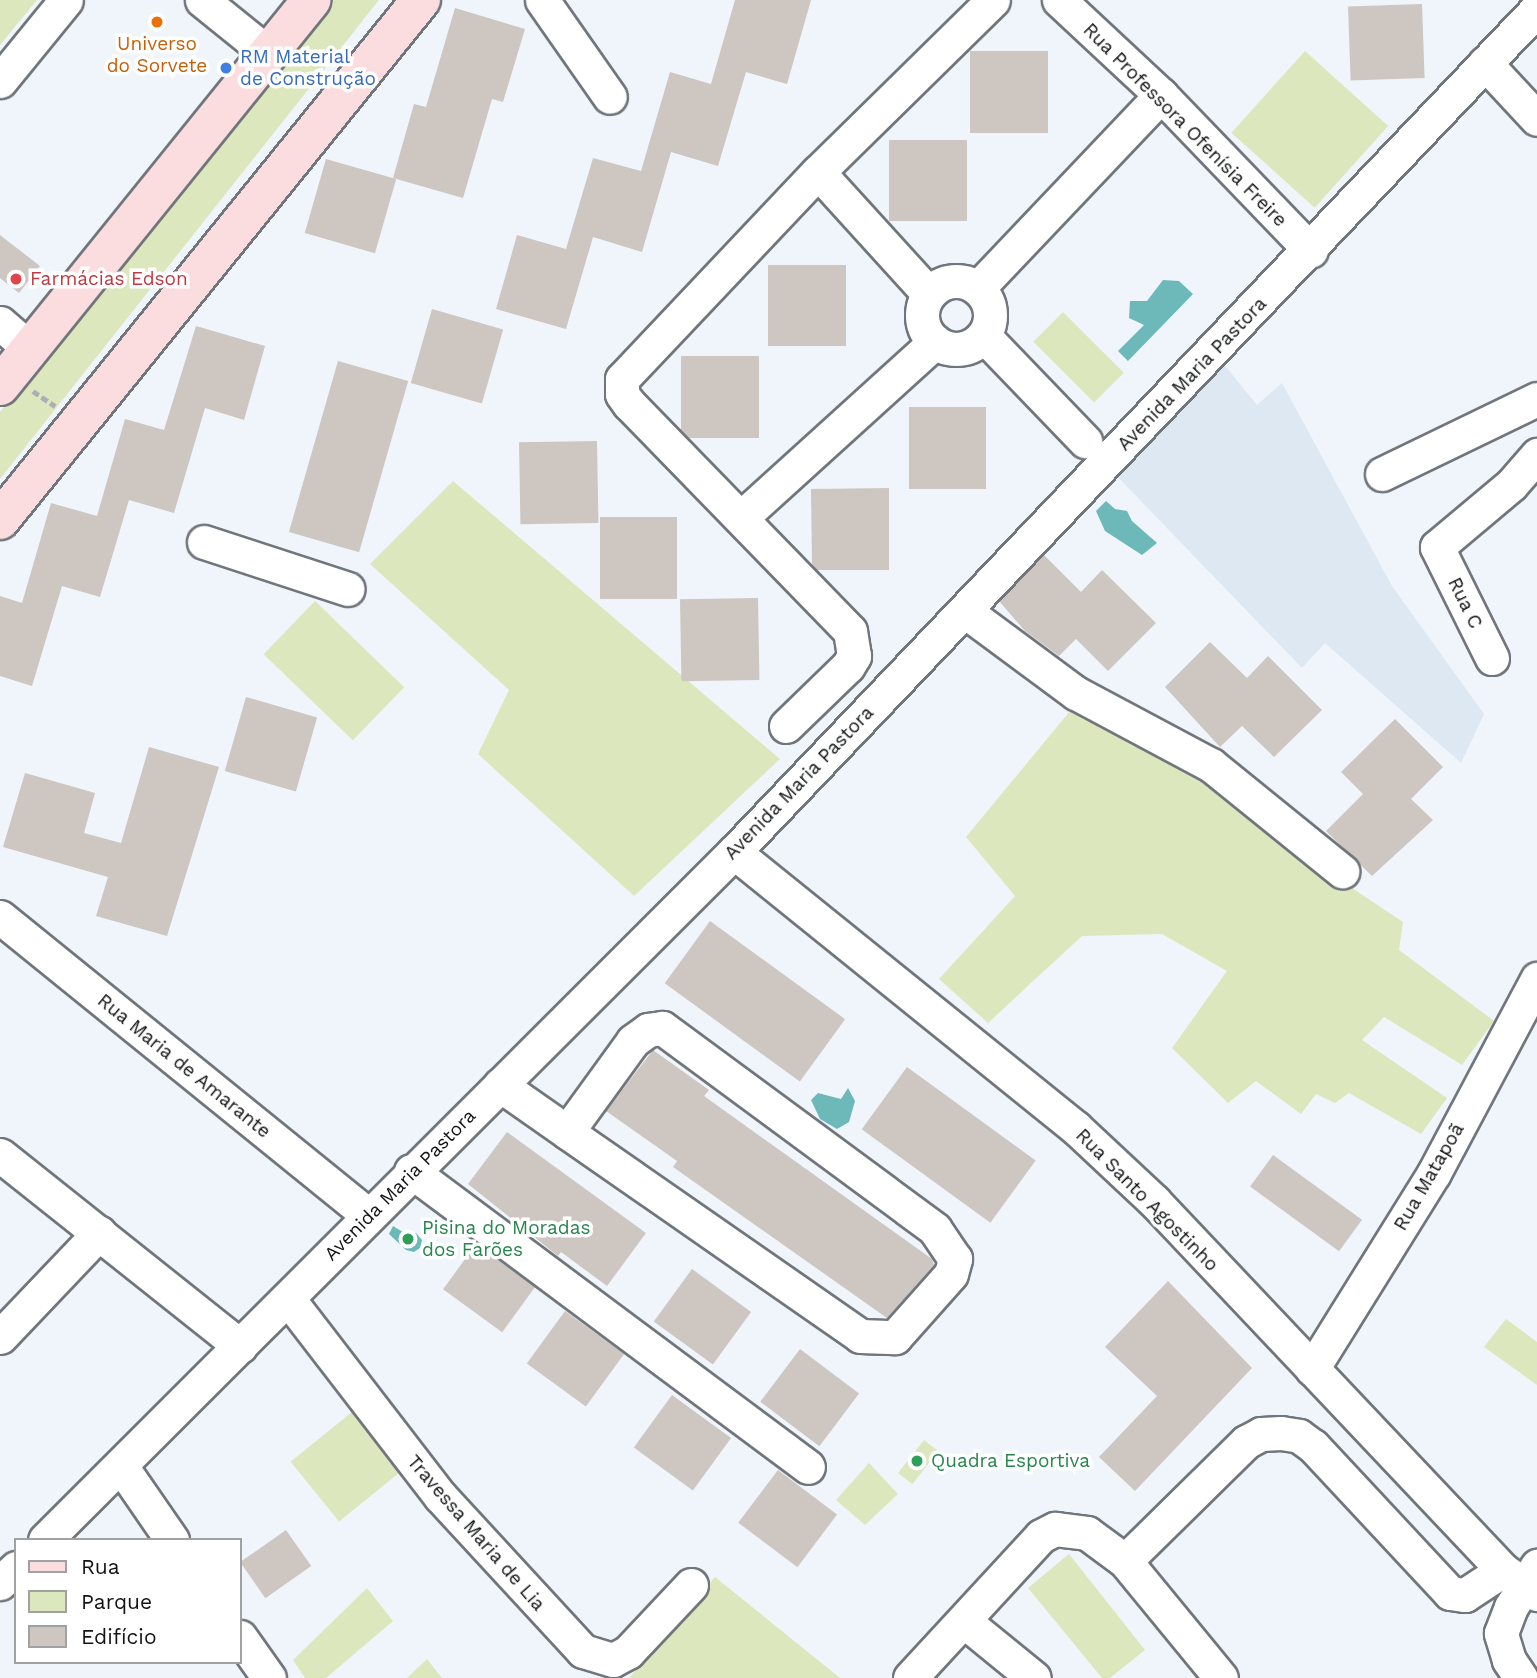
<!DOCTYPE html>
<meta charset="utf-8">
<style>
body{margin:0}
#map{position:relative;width:1537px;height:1678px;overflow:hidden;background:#eff5fb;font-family:"Work Sans",sans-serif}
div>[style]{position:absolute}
.built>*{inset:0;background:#dde8f3}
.green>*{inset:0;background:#dde7bd;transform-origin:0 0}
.water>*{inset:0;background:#6db9ba}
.building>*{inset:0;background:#cdc6c1;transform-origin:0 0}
.path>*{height:4.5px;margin-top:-2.25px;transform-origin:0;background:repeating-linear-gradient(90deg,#abb0b5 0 7px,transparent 0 10.5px)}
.roads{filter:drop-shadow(2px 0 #71767c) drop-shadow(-2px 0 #71767c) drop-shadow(0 2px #71767c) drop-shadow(0 -2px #71767c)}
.minor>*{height:33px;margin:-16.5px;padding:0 16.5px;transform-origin:16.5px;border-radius:16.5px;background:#fff}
.minor>.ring{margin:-16.5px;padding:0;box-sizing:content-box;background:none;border:33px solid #fff;border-radius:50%}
.major>*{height:38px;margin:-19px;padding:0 19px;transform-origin:19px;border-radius:19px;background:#fcdddf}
.dots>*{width:19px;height:19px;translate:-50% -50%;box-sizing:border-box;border:4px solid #fff;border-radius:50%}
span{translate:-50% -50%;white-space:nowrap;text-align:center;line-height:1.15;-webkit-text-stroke:7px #fff;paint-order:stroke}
.food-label{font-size:19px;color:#c56008}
.shop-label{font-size:19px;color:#366cbe}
.left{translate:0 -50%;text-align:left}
.street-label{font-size:19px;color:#111315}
.health-label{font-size:19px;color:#be3a42}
.leisure-label{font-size:19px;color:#27864d}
.legend{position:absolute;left:14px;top:1538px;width:228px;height:126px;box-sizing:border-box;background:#fff;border:2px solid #a0a1a1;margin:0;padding:9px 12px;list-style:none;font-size:21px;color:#111315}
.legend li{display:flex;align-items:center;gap:14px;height:35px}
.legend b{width:35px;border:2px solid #a0a1a1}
</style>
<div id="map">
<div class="built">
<div style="clip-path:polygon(1222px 362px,1257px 405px,1282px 383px,1392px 586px,1484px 714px,1461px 763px,1325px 643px,1302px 668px,1111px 470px)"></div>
</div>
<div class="green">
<div style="clip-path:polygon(0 0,37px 0,0 45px)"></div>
<div style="clip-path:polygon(324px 0,379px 0,0 479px,0 412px)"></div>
<div style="left:1305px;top:51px;width:112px;height:110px;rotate:42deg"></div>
<div style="left:1063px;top:312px;width:86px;height:42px;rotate:45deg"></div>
<div style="clip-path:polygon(453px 481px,780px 759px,634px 896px,478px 754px,509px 690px,370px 564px)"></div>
<div style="left:315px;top:601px;width:124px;height:74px;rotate:44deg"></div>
<div style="clip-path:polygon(1075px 705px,1198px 763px,1334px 876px,1403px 922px,1399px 950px,1494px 1021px,1462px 1065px,1384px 1017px,1362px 1040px,1447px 1098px,1421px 1134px,1349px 1093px,1335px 1103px,1316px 1094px,1301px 1114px,1256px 1081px,1228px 1103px,1172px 1048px,1227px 971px,1162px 934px,1082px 936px,988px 1023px,939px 979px,1015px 896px,966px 837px)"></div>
<div style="clip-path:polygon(1506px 1319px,1537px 1342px,1537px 1385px,1484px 1347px)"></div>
<div style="left:352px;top:1412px;width:77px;height:79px;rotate:51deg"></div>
<div style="left:924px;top:1440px;width:18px;height:42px;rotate:38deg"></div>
<div style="clip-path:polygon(869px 1463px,898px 1494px,865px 1525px,836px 1500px)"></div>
<div style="clip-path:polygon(1069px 1554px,1145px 1650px,1110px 1678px,1102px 1678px,1028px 1588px)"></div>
<div style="clip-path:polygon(715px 1577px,840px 1678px,629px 1678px)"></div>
<div style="clip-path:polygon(367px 1588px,393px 1621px,326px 1678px,305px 1678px,293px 1660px)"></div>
<div style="clip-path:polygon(427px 1659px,442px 1678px,407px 1678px)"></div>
</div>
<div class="water">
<div style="clip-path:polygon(1163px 280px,1179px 281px,1193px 294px,1128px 361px,1118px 351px,1144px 325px,1129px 318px,1130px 301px,1147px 301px)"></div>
<div style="clip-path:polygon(1106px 501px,1115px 509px,1127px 511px,1132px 521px,1157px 543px,1142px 555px,1105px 531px,1096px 511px)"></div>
<div style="clip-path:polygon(848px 1088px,855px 1101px,849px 1122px,837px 1129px,820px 1119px,811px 1100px,818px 1093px,841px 1099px)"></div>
<div style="clip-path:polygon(393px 1226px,406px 1234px,416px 1233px,422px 1240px,420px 1248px,414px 1252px,406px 1250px,389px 1234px)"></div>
</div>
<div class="building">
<div style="clip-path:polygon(735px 0,811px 0,787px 84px,746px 72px,718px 166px,671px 152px,642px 252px,593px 237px,566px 329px,496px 309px,517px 235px,566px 249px,593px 158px,641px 171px,670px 72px,711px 84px)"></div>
<div style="left:1422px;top:4px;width:74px;height:74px;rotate:88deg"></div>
<div style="clip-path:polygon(455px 8px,525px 29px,503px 102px,492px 99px,463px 198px,393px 178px,414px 104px,426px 107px)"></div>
<div style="left:970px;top:51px;width:78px;height:82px"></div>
<div style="left:889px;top:140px;width:78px;height:81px"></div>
<div style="left:326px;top:159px;width:73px;height:77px;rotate:16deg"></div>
<div style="clip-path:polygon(0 235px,40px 266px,19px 293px,0 278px)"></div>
<div style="left:768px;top:265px;width:78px;height:81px"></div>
<div style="left:432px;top:309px;width:74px;height:77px;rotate:16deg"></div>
<div style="clip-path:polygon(196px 326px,265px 346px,244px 420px,205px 408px,174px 513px,129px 500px,100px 597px,62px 586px,32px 686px,0 676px,0 596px,22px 603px,51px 503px,97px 516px,125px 419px,164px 430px)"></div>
<div style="clip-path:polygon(681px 356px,759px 356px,759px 438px,689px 438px,681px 430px)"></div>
<div style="left:338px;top:361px;width:73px;height:178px;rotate:16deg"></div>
<div style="left:909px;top:407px;width:77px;height:82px"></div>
<div style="left:597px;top:441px;width:82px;height:78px;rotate:89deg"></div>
<div style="clip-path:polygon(889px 488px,889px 570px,817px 570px,812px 564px,811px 489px)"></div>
<div style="left:600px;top:517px;width:77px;height:82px"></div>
<div style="clip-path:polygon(1044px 555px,1081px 592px,1102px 570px,1156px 623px,1108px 671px,1076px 639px,1059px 656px,1025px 631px,999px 601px)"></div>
<div style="left:758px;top:598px;width:82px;height:78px;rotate:89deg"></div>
<div style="clip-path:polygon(1210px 642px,1247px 678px,1268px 656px,1322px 710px,1274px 757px,1242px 726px,1220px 747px,1165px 687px)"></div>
<div style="left:246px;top:697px;width:74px;height:77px;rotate:16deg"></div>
<div style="clip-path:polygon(1395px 719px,1443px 767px,1411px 799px,1433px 820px,1372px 876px,1326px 831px,1363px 794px,1341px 772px)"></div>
<div style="clip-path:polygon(149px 747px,219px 767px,167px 936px,96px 916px,108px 877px,3px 847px,25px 773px,95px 793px,84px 833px,121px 843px)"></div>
<div style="left:710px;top:921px;width:167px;height:77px;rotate:36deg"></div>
<div style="clip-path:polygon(653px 1050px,709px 1090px,704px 1096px,932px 1259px,934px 1265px,887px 1318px,673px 1167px,677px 1161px,606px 1111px)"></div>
<div style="left:907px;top:1067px;width:159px;height:77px;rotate:36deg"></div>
<div style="clip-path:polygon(507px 1132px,646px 1233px,607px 1286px,561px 1252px,558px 1256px,468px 1184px)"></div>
<div style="left:1273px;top:1155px;width:110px;height:39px;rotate:36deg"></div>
<div style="left:476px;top:1244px;width:73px;height:56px;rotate:36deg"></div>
<div style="left:692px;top:1269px;width:73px;height:65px;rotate:36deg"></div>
<div style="clip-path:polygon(1168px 1281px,1252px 1368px,1135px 1491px,1099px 1457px,1157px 1396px,1105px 1347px)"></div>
<div style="left:565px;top:1311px;width:73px;height:65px;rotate:36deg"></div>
<div style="left:800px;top:1349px;width:74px;height:66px;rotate:37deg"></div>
<div style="left:672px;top:1395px;width:73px;height:65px;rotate:36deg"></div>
<div style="left:778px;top:1470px;width:74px;height:66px;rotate:37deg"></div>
<div style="left:286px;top:1530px;width:44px;height:56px;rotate:55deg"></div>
</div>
<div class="path">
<div style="left:33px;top:391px;width:27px;rotate:34deg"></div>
</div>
<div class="roads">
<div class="minor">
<div style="left:202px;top:0;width:86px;rotate:38.9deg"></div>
<div style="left:542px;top:0;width:118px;rotate:55deg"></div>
<div style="left:1059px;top:0;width:139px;rotate:43deg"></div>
<div style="left:1161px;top:95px;width:216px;rotate:46.1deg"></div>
<div style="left:1485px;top:63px;width:76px;rotate:47.1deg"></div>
<div style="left:0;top:81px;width:104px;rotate:-50.8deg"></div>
<div style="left:818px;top:172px;width:164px;rotate:47.7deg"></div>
<div class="ring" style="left:922px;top:281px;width:35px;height:35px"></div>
<div style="left:978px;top:288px;width:266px;rotate:-46.5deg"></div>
<div style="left:0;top:323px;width:40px;rotate:41deg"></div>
<div style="left:984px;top:336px;width:146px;rotate:46.1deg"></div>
<div style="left:1382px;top:474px;width:172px;rotate:-25.8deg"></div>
<div style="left:742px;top:517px;width:261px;rotate:-42.2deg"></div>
<div style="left:204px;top:542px;width:151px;rotate:18.1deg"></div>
<div style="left:965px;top:611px;width:138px;rotate:36.5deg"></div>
<div style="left:1076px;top:693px;width:153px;rotate:28.1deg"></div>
<div style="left:1211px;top:765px;width:169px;rotate:39deg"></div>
<div style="left:1492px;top:658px;width:124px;rotate:-116.4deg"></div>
<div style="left:1437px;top:547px;width:97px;rotate:-40deg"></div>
<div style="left:1511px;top:485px;width:40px;rotate:-49deg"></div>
<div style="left:786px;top:726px;width:86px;rotate:-44.1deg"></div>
<div style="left:848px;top:666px;width:12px;rotate:-59deg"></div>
<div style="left:854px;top:656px;width:25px;rotate:-99deg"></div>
<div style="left:850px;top:631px;width:317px;rotate:-134.2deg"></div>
<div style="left:629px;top:404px;width:12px;rotate:-125deg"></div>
<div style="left:622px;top:394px;width:15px;rotate:-90deg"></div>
<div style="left:622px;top:379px;width:285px;rotate:-46.6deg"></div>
<div style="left:818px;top:172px;width:245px;rotate:-44.5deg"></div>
<div style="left:734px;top:852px;width:439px;rotate:38.9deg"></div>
<div style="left:1076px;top:1128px;width:107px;rotate:43.1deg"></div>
<div style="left:1154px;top:1201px;width:508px;rotate:46.6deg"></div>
<div style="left:1503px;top:1570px;width:42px;rotate:35.2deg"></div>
<div style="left:0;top:917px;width:472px;rotate:39deg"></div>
<div style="left:500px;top:1085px;width:82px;rotate:35deg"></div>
<div style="left:567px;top:1132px;width:357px;rotate:34.8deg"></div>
<div style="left:860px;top:1336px;width:35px;rotate:2deg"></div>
<div style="left:895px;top:1337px;width:84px;rotate:-48.4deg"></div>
<div style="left:951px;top:1274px;width:16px;rotate:-75deg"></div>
<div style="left:955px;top:1259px;width:36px;rotate:-124deg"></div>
<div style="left:935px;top:1229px;width:339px;rotate:-143.6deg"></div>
<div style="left:662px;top:1028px;width:14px;rotate:172deg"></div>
<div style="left:648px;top:1030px;width:19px;rotate:144deg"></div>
<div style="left:633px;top:1041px;width:112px;rotate:126deg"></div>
<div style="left:0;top:1155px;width:307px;rotate:38.5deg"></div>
<div style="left:411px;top:1171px;width:495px;rotate:36.7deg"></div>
<div style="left:289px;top:1300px;width:247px;rotate:52.4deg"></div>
<div style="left:440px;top:1496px;width:211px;rotate:47.3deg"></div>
<div style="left:583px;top:1651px;width:31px;rotate:17deg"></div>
<div style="left:613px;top:1660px;width:17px;rotate:-28deg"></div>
<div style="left:628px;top:1652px;width:92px;rotate:-46.8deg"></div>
<div style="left:0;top:1337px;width:144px;rotate:-46.4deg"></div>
<div style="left:1312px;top:1369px;width:231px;rotate:-58.1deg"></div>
<div style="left:1434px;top:1173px;width:220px;rotate:-62deg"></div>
<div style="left:121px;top:1466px;width:90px;rotate:55.4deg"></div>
<div style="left:45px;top:1540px;width:974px;rotate:-44.96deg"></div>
<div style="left:734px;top:852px;width:1164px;rotate:-46.39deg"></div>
<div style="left:1125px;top:1561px;width:170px;rotate:-44.5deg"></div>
<div style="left:1246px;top:1442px;width:17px;rotate:-28deg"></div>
<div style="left:1261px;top:1434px;width:20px;rotate:-3deg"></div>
<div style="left:1281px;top:1433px;width:18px;rotate:9deg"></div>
<div style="left:1299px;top:1436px;width:17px;rotate:36deg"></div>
<div style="left:1313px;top:1446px;width:201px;rotate:47deg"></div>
<div style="left:1450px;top:1593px;width:15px;rotate:8deg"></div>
<div style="left:1465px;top:1595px;width:45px;rotate:-33.3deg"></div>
<div style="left:0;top:1583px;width:22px;rotate:-43deg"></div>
<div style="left:964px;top:1621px;width:90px;rotate:39.2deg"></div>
<div style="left:240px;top:1637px;width:50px;rotate:54.7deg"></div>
<div style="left:910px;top:1678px;width:193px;rotate:-47.3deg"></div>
<div style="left:1041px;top:1536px;width:16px;rotate:-27deg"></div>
<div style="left:1055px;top:1529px;width:32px;rotate:7deg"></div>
<div style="left:1087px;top:1533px;width:47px;rotate:36.4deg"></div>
<div style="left:1125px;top:1561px;width:151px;rotate:50.6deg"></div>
<div style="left:1521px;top:1678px;width:22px;rotate:-124deg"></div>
<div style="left:1509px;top:1660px;width:28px;rotate:-107deg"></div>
<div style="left:1501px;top:1633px;width:28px;rotate:-69deg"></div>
<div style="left:1511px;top:1607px;width:49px;rotate:-57.6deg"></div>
</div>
<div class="major">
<div style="left:0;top:386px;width:496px;rotate:-51.1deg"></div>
<div style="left:0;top:520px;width:669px;rotate:-51.01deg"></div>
</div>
</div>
<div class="dots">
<div style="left:157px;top:22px;background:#e8710a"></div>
<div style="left:226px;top:68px;background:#3f7fe0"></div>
<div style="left:16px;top:279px;background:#e0444e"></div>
<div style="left:408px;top:1239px;background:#2e9e5b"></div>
<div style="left:917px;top:1461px;background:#2e9e5b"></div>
</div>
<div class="food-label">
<span style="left:157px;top:55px">Universo<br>do Sorvete</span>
</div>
<div class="shop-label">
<span class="left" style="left:240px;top:68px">RM Material<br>de Construção</span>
</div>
<div class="street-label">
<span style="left:1185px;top:125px;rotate:45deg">Rua Professora Ofenísia Freire</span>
<span style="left:1192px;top:374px;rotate:-46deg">Avenida Maria Pastora</span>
<span style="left:1465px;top:603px;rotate:64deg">Rua C</span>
<span style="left:799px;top:783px;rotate:-46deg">Avenida Maria Pastora</span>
<span style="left:184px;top:1066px;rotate:39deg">Rua Maria de Amarante</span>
<span style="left:1429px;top:1177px;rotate:-60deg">Rua Matapoã</span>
<span style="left:400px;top:1185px;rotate:-45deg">Avenida Maria Pastora</span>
<span style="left:1147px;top:1200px;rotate:45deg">Rua Santo Agostinho</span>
<span style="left:476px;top:1533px;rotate:49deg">Travessa Maria de Lia</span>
</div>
<div class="health-label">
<span class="left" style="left:30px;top:279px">Farmácias Edson</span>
</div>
<div class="leisure-label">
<span class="left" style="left:422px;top:1239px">Pisina do Moradas<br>dos Farões</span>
<span class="left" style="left:931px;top:1461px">Quadra Esportiva</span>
</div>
<ul class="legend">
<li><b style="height:9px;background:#fcdddf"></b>Rua</li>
<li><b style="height:19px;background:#dde7bd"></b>Parque</li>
<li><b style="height:19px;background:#cdc6c1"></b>Edifício</li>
</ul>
</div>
